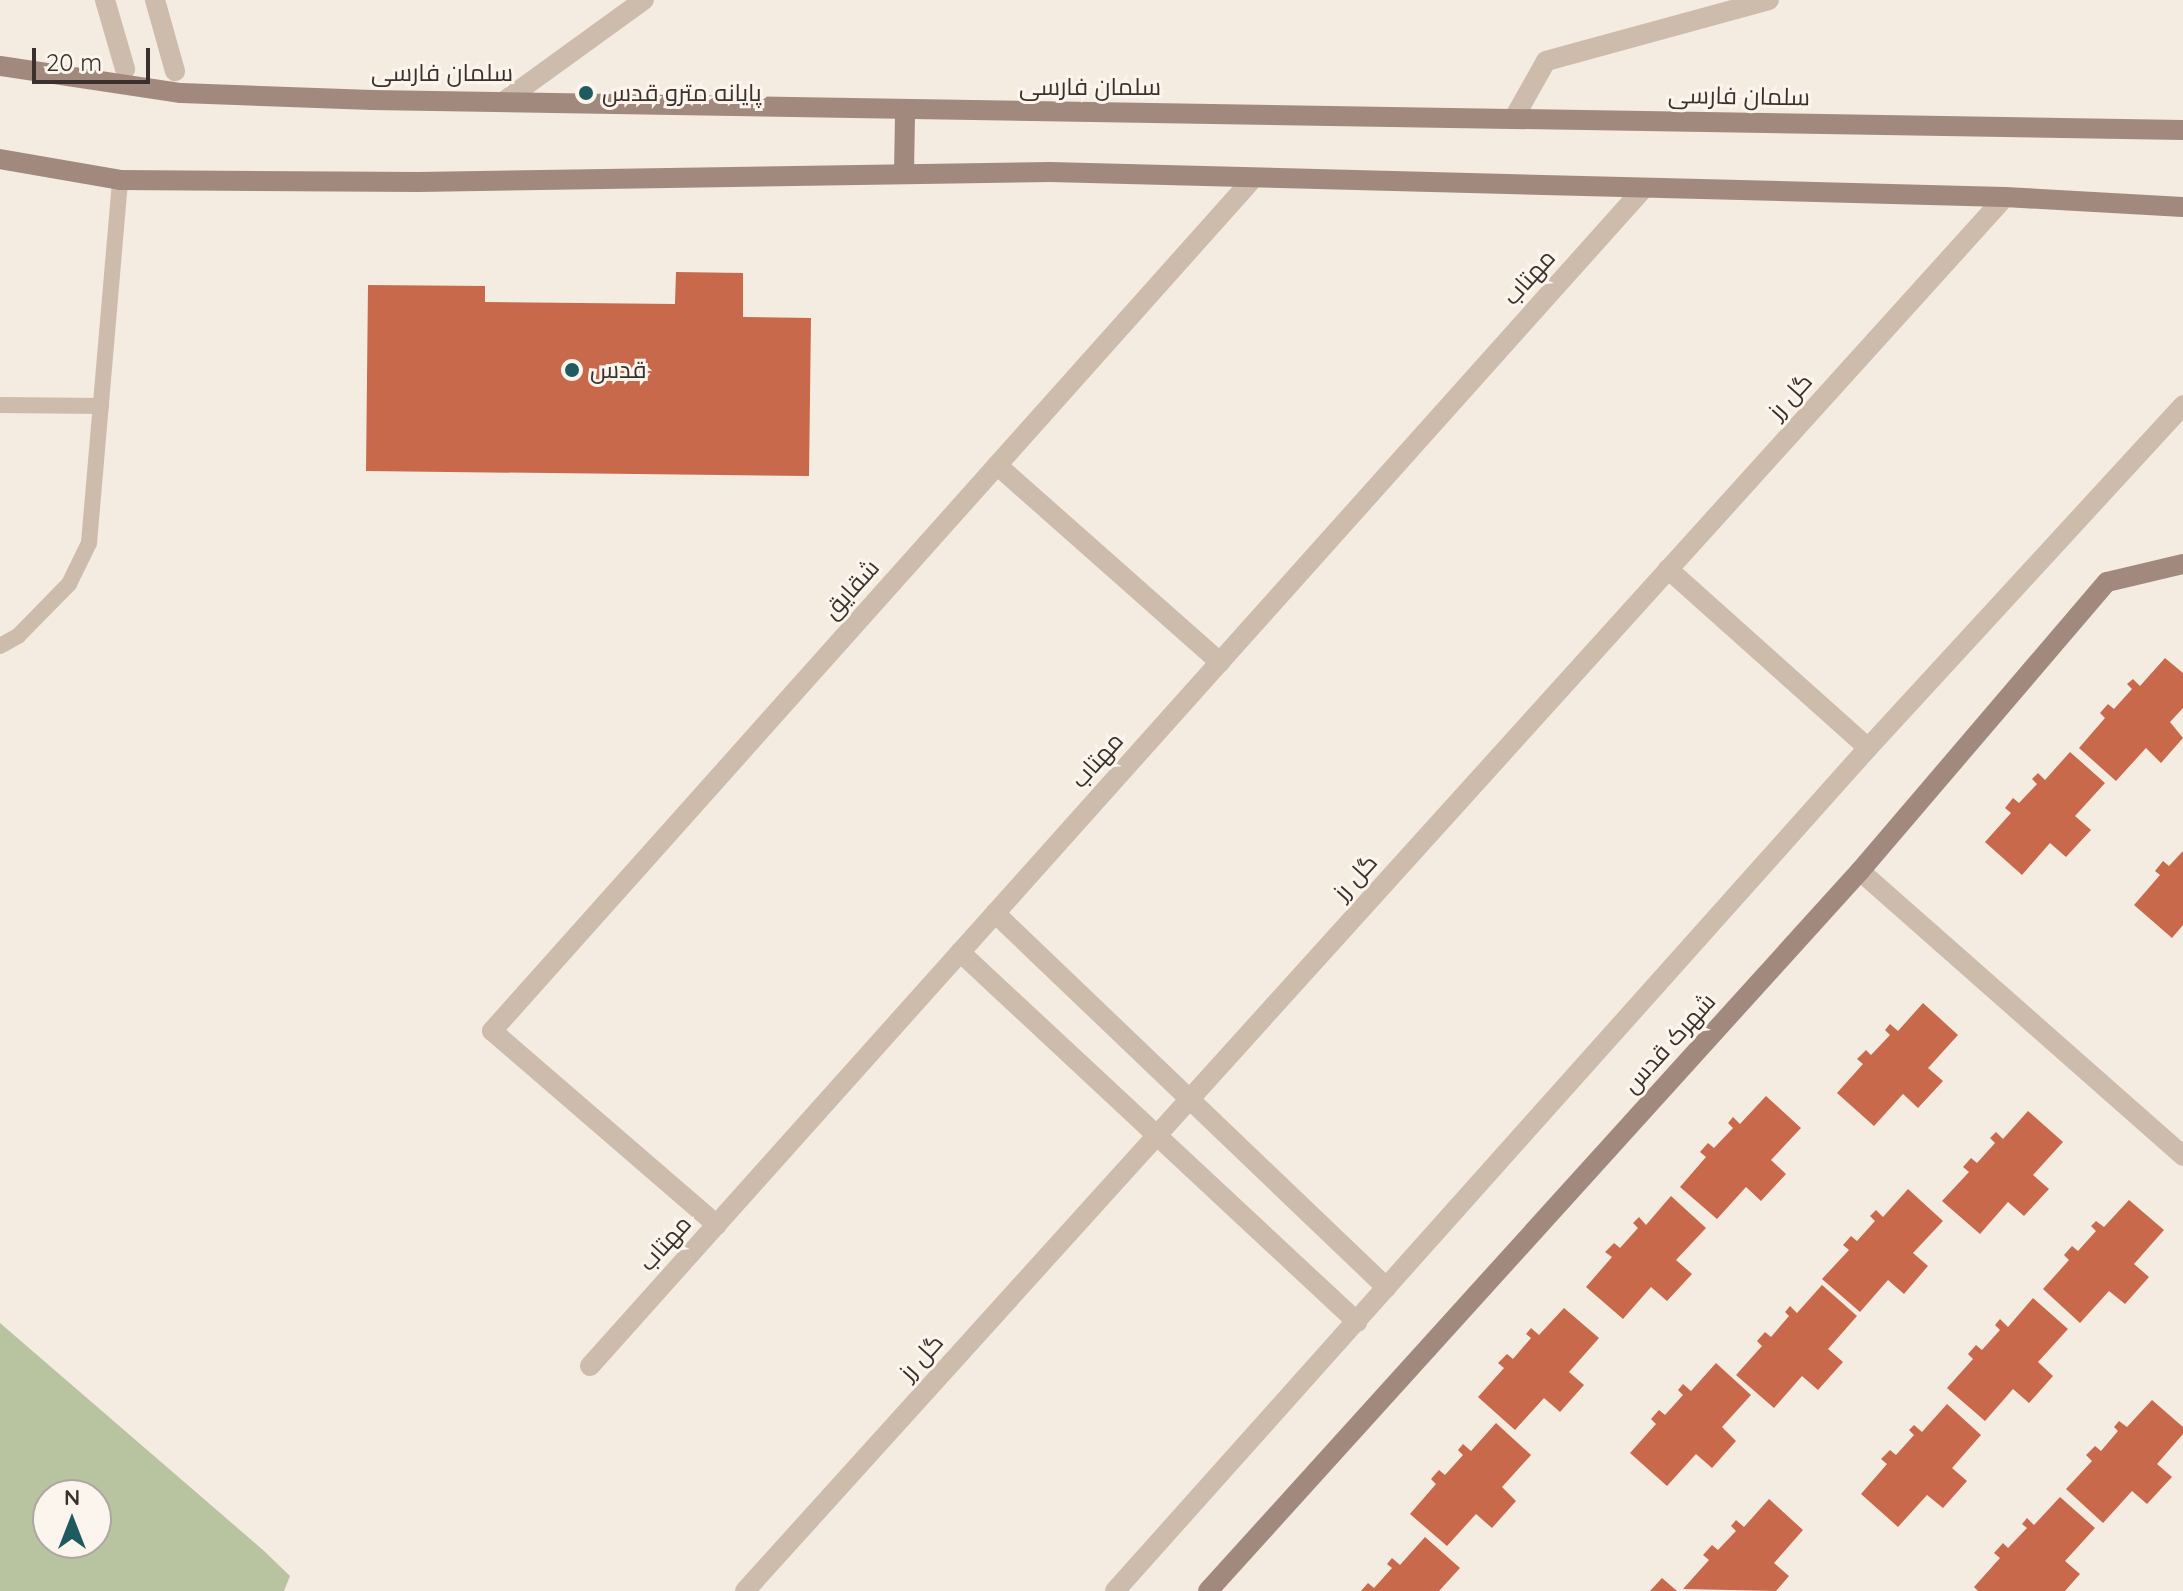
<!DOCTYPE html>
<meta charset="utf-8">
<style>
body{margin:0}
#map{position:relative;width:2183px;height:1591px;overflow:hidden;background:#f4ebe1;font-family:Quicksand,Cairo,sans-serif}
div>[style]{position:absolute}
.green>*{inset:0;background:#b8c4a0}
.building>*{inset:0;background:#c8694b}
.lane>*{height:16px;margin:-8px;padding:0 8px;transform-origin:8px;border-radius:8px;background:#cdbbac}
.street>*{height:20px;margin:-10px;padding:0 10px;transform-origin:10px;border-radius:10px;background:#cdbbac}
.secondary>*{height:20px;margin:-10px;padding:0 10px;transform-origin:10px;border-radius:10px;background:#a18a7d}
.dots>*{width:22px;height:22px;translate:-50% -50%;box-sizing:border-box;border:4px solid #fbf5ee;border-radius:50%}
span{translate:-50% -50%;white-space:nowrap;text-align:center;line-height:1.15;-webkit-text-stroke:6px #fbf5ee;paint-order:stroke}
.street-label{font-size:24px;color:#3b302b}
.poi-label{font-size:24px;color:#3b302b}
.left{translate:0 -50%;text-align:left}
.north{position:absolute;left:32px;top:1479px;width:80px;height:80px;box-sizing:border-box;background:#fbf5ee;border:2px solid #aea6a0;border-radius:50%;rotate:0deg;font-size:22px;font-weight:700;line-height:32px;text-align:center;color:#3b302b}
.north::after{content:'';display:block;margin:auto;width:28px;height:36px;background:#1f5a5e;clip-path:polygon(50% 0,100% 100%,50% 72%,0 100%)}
.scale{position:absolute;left:32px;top:48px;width:118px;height:36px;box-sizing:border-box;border:4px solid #3b302b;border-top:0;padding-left:10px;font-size:24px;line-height:28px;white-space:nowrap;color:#3b302b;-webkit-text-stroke:6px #fbf5ee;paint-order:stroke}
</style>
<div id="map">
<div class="green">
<div style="clip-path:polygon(evenodd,0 1323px,263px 1550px,290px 1576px,284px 1591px,0 1591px,0 1323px,48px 1495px,96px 1495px,96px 1543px,48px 1543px,48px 1495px)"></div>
</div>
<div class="building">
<div style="clip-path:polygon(676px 272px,743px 273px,743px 317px,811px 318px,809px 476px,366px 471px,368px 285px,485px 286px,485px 302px,675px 304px)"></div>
<div style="clip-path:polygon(2165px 658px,2183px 673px,2183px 708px,2170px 722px,2183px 738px,2161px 763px,2146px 748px,2116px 781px,2079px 748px,2105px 718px,2100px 713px,2108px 704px,2114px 709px,2132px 689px,2127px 684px,2133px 679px,2140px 686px)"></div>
<div style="clip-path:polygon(2070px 752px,2105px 783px,2075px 816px,2091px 830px,2066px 857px,2050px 843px,2022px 875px,1985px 842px,2011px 813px,2005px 808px,2013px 798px,2019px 803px,2037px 784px,2032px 779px,2038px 773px,2045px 780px)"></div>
<div style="clip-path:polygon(2183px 851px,2183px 925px,2172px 938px,2134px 905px,2160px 875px,2155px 871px,2163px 861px,2169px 866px)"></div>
<div style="clip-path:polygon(1923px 1003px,1958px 1035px,1928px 1068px,1943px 1081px,1918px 1108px,1903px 1094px,1874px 1126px,1837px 1093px,1863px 1064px,1857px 1059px,1866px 1050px,1871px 1055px,1890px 1035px,1885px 1030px,1890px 1024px,1898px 1031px)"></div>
<div style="clip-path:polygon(1766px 1096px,1801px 1128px,1771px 1160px,1786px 1174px,1761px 1201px,1746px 1187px,1717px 1219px,1680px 1187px,1706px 1157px,1700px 1152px,1708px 1143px,1714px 1148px,1733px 1128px,1728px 1123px,1733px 1117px,1740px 1124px)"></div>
<div style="clip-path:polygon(2028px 1111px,2063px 1142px,2033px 1175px,2049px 1189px,2024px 1216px,2008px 1202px,1980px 1234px,1942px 1201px,1969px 1172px,1963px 1167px,1971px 1158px,1977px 1163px,1995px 1143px,1990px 1138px,1996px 1132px,2003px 1139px)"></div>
<div style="clip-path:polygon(1908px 1189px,1943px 1221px,1913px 1253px,1928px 1266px,1904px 1294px,1888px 1280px,1860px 1312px,1822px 1279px,1849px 1250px,1843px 1245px,1851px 1236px,1857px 1241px,1875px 1221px,1870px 1216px,1876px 1210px,1883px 1217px)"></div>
<div style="clip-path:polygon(1671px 1196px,1706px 1228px,1676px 1260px,1692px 1274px,1667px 1301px,1651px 1287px,1623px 1319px,1586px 1287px,1612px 1257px,1605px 1252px,1614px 1243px,1620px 1248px,1638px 1228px,1633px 1223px,1639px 1217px,1646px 1225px)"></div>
<div style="clip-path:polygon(2129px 1200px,2164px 1230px,2134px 1264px,2149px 1277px,2125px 1304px,2109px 1291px,2080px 1323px,2043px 1289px,2069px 1260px,2064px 1255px,2072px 1246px,2078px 1251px,2096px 1231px,2091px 1226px,2096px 1221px,2104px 1227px)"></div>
<div style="clip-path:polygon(1822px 1285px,1857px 1316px,1828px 1349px,1843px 1362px,1818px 1390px,1802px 1376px,1774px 1408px,1736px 1375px,1762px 1346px,1757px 1341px,1765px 1332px,1771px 1337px,1789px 1316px,1785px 1312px,1790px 1306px,1797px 1313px)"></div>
<div style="clip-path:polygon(2033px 1298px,2068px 1329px,2038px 1362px,2053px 1376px,2029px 1403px,2013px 1389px,1985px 1421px,1947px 1388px,1973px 1359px,1968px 1354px,1976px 1345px,1982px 1350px,2000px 1330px,1995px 1325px,2000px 1319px,2008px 1327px)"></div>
<div style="clip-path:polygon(1564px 1308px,1599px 1338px,1569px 1372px,1584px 1385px,1560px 1412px,1544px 1398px,1515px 1430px,1478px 1397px,1504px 1368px,1498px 1363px,1507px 1354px,1513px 1359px,1531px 1338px,1526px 1334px,1531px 1328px,1539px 1335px)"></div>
<div style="clip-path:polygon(1716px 1363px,1751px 1395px,1722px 1427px,1736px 1441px,1712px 1468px,1696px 1454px,1667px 1486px,1630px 1453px,1656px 1424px,1651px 1419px,1659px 1410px,1665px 1415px,1683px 1395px,1678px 1390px,1683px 1384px,1691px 1391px)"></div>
<div style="clip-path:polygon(2152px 1400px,2183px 1427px,2183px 1434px,2157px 1464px,2172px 1477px,2147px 1504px,2132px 1491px,2103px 1523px,2066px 1489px,2092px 1461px,2086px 1455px,2095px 1446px,2101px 1451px,2118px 1431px,2114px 1427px,2119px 1421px,2127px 1427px)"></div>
<div style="clip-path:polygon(1947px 1404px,1981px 1435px,1952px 1468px,1967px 1481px,1943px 1508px,1927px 1495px,1898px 1527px,1861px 1494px,1887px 1464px,1881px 1459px,1890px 1450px,1896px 1455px,1914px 1435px,1909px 1430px,1914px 1425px,1922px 1432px)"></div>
<div style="clip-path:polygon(1496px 1423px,1531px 1455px,1502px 1487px,1516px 1501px,1492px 1528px,1476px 1514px,1447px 1546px,1410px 1514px,1436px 1484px,1431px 1479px,1439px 1470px,1445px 1475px,1463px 1455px,1458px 1450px,1463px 1444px,1471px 1451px)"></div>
<div style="clip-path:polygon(2060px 1497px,2095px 1528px,2065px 1561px,2080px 1574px,2065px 1591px,1978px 1591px,1974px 1587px,2000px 1558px,1994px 1553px,2003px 1543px,2008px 1548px,2027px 1528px,2022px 1524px,2027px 1518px,2034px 1525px)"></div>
<div style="clip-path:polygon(1769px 1499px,1803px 1530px,1774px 1563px,1789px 1576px,1776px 1591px,1683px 1589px,1709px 1560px,1703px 1555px,1712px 1545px,1718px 1550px,1736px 1531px,1731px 1526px,1736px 1520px,1744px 1527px)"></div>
<div style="clip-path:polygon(1425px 1537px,1460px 1568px,1439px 1591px,1361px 1591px,1368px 1583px,1374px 1588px,1392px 1568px,1387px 1564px,1392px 1558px,1400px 1565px)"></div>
<div style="clip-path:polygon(1662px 1578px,1677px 1591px,1650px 1591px)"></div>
</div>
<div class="lane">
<div style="left:0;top:405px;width:101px;rotate:0.6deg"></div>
<div style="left:0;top:646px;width:21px;rotate:-29deg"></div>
<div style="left:18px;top:636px;width:73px;rotate:-45.6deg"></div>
<div style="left:69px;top:584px;width:46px;rotate:-64deg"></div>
<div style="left:89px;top:543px;width:364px;rotate:-85.1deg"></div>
</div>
<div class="street">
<div style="left:105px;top:0;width:72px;rotate:73.8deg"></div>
<div style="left:155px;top:0;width:74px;rotate:74.3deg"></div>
<div style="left:507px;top:99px;width:169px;rotate:-35.9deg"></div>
<div style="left:1514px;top:118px;width:65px;rotate:-60.7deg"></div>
<div style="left:1546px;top:61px;width:231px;rotate:-15.3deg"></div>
<div style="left:997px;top:465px;width:298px;rotate:41.5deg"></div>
<div style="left:1668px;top:569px;width:268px;rotate:41.8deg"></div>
<div style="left:1860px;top:871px;width:431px;rotate:41.4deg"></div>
<div style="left:995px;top:913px;width:542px;rotate:43.73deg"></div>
<div style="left:960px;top:952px;width:543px;rotate:42.98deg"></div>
<div style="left:717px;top:1225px;width:297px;rotate:-139.2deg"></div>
<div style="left:492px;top:1031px;width:1138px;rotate:-48.24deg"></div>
<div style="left:590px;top:1366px;width:1579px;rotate:-48.18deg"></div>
<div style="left:745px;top:1591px;width:1879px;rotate:-47.89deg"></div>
<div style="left:1115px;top:1591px;width:1130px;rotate:-48.23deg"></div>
<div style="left:1868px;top:748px;width:466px;rotate:-47.4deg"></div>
</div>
<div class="secondary">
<div style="left:0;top:66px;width:183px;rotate:8.5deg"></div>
<div style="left:181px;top:93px;width:191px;rotate:2.1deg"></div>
<div style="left:372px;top:100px;width:1811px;rotate:0.95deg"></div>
<div style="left:0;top:159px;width:122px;rotate:9.9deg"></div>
<div style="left:120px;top:180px;width:298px;rotate:0.4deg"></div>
<div style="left:418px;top:182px;width:632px;rotate:-0.91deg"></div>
<div style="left:1050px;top:172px;width:955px;rotate:1.5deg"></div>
<div style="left:2005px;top:197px;width:178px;rotate:3.2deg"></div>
<div style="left:904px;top:172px;width:60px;rotate:-89deg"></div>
<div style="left:1208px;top:1591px;width:971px;rotate:-47.84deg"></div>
<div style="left:1860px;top:871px;width:380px;rotate:-49.5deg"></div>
<div style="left:2107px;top:582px;width:78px;rotate:-13.3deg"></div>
</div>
<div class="dots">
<div style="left:586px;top:93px;background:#1f5a5e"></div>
<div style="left:572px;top:370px;background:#1f5a5e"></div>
</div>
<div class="street-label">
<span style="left:442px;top:73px">سلمان فارسی</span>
<span style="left:1090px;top:87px">سلمان فارسی</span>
<span style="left:1739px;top:96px;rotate:1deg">سلمان فارسی</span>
<span style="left:1529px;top:277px;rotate:-48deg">مهتاب</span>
<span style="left:1790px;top:396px;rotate:-48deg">گل رز</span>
<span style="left:851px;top:589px;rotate:-48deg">شقايق</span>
<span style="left:1097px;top:760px;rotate:-48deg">مهتاب</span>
<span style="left:1355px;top:877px;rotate:-48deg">گل رز</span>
<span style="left:1669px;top:1043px;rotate:-48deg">شهرک قدس</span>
<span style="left:665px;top:1243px;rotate:-48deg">مهتاب</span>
<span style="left:921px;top:1357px;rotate:-48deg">گل رز</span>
</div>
<div class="poi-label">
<span class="left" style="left:602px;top:93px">پایانه مترو قدس</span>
<span class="left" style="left:590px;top:370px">قدس</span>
</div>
<div class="north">N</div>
<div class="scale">20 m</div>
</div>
